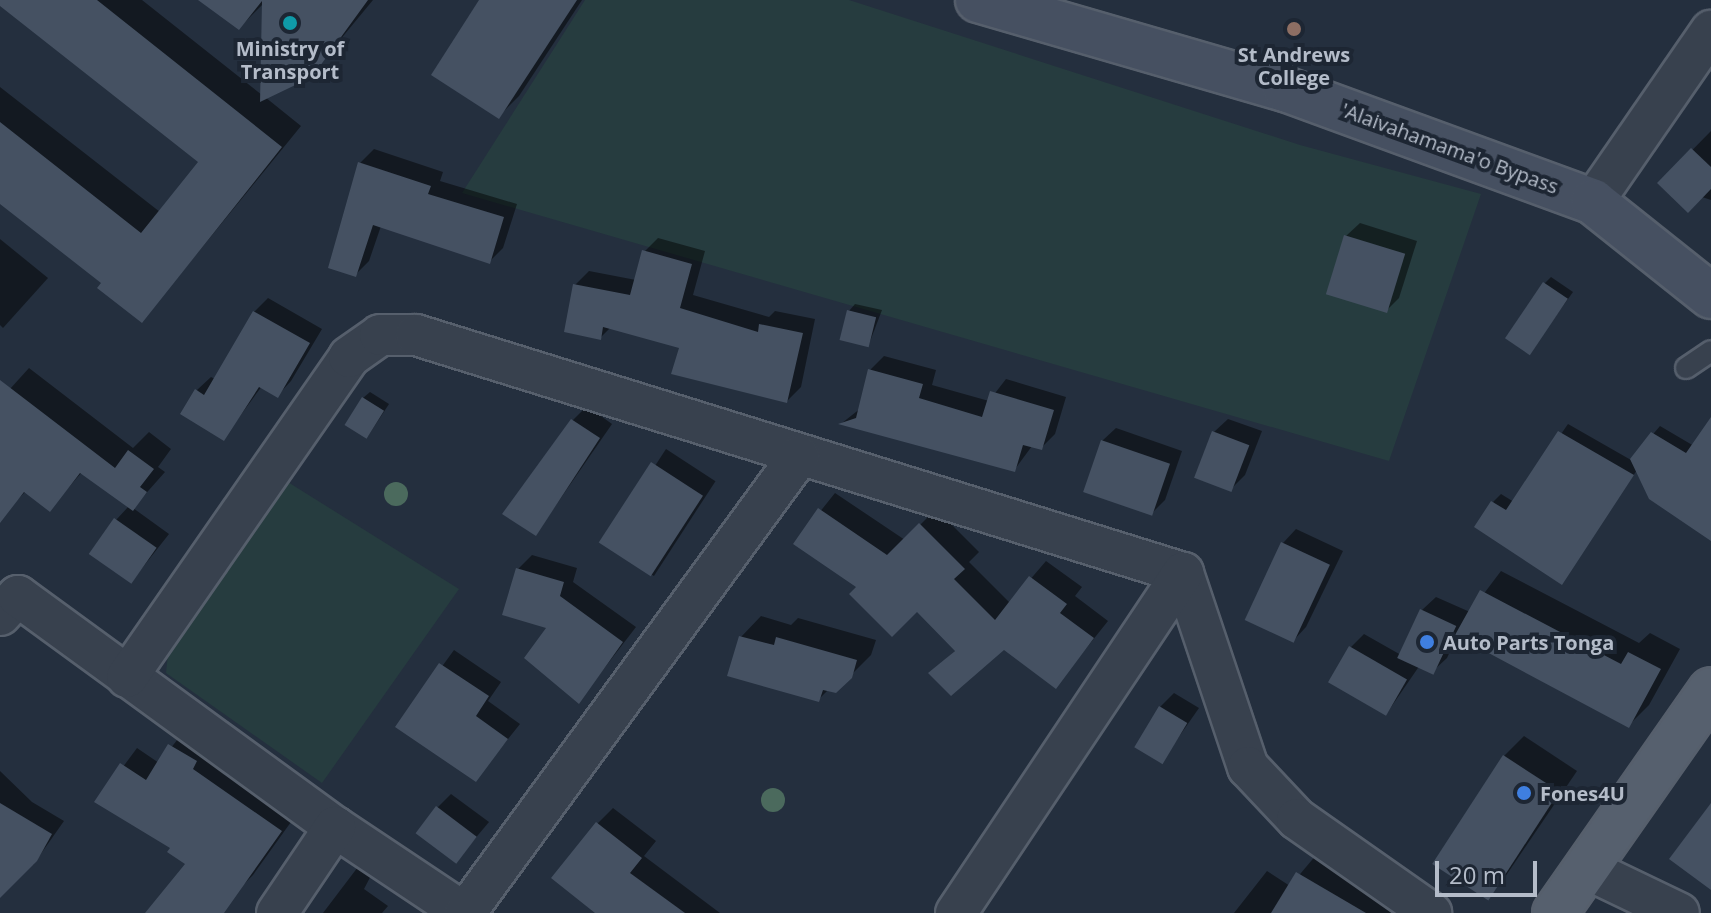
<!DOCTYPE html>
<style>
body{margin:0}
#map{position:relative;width:1711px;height:913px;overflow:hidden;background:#242f3e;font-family:"Open Sans",sans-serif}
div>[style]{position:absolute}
.green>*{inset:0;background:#263c3f}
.shadow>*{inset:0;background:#0007;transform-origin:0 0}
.building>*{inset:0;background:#455162;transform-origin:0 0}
.roads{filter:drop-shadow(2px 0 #565f6c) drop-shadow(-2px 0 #565f6c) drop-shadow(0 2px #565f6c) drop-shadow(0 -2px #565f6c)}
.lane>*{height:20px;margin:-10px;padding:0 10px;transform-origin:10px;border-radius:10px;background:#38414e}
.street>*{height:40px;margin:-20px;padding:0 20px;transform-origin:20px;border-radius:20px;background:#38414e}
.secondary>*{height:44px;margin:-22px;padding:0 22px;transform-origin:22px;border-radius:22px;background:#465061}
.primary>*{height:44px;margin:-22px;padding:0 22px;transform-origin:22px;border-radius:22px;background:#56606e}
.trees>*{width:24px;height:24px;margin:-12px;border-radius:50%;background:#4b6a5d}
.dots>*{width:22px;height:22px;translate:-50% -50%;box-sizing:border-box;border:4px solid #1d2633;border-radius:50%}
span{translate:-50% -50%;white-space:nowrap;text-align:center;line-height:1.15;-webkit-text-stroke:8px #1d2633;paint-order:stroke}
.poi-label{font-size:20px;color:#b4bcc9;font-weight:700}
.left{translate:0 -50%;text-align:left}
.street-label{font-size:20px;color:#b4bcc9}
.scale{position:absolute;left:1435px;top:861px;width:102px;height:36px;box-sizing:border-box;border:4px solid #b4bcc9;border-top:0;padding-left:10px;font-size:24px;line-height:28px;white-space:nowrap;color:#b4bcc9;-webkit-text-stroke:6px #1d2633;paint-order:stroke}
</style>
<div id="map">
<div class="green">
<div style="clip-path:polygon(585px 0,849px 0,1300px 145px,1481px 194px,1389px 461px,462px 193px)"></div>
<div style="clip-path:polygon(283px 479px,459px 589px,322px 783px,166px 673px,169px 644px)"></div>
</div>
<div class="shadow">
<div style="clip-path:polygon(23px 0,142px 0,262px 95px,264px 3px,239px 28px,201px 0,373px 0,311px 75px,265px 97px,301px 126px,142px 321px,104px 283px,0 202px,0 87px,160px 212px,200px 162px)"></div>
<div style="clip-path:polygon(482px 0,582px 0,519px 96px,499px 116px)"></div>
<div style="clip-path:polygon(1711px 131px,1711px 200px,1660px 183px)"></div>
<div style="clip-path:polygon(374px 149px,443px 172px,440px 181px,517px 204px,503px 248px,489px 262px,381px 226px,369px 261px,355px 275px,360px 163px)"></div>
<div style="clip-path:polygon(1360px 223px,1417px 241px,1399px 298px,1385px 312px,1346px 236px)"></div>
<div style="clip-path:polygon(658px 238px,705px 251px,693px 295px,769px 317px,775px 311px,815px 319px,801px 387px,787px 401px,681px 346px,611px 327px,600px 338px,575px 285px,589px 271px,636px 280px,644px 252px)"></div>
<div style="clip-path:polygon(0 239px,48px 278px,3px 328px,0 325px)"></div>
<div style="clip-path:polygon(1551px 277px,1573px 292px,1530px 352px,1544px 284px)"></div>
<div style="clip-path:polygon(268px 298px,322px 329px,291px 381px,278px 395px,262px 386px,223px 439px,197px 390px,211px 377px,215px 379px,254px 312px)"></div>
<div style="clip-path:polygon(855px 304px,882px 310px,869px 344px,849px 311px)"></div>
<div style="clip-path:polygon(884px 356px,936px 370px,932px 385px,989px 401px,1006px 379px,1066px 397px,1055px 434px,1041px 448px,1032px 446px,1015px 469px,842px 423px,861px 408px,870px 370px)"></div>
<div style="clip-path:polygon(29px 368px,133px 448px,149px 432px,171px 449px,158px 467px,165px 472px,133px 508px,169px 534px,132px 581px,116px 520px,129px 506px,82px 472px,50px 509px,26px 491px,12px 505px,0 496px,0 400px)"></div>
<div style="clip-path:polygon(370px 392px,389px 404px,368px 436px,363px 398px)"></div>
<div style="clip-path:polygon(587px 406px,612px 424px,536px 534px,573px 420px)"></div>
<div style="clip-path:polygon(1228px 419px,1262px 431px,1245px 475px,1231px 489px,1214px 432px)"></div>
<div style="clip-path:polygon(1711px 420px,1711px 538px,1637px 470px,1561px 582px,1493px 502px,1501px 494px,1514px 502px,1568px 424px,1631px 460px,1660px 426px,1694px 446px)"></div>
<div style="clip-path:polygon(1116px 428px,1182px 451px,1165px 500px,1151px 514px,1102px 441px)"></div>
<div style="left:666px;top:449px;width:59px;height:113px;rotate:33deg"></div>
<div style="clip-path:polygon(835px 493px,905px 540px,936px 509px,979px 552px,969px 562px,1010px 603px,1046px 561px,1082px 587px,1075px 596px,1108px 621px,1056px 686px,1003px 648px,947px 658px,956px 650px,917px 609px,859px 587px,795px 543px)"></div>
<div style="clip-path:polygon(1296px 529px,1343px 551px,1306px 627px,1293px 641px,1283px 543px)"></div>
<div style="clip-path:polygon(532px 555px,577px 568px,573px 582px,636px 627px,579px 701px,549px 627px,518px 569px)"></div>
<div style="clip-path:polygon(1501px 571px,1639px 643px,1650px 633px,1680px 649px,1649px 705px,1629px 725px,1458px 634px,1447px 658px,1433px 671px,1420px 665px,1387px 713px,1350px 648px,1364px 634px,1401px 655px,1422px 610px,1436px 597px,1470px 612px)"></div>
<div style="clip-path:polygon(761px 616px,791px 625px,798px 618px,876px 640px,871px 655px,835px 691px,829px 689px,818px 700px,741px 637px)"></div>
<div style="clip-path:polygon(454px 650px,501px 682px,488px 701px,520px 724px,476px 779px,398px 727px)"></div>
<div style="clip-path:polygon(1174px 693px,1199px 708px,1162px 761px,1160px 707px)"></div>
<div style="clip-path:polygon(185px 730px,296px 815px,253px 875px,215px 913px,148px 913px,188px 864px,173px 847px,97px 802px,137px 748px,159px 763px)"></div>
<div style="clip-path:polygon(1524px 736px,1577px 771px,1505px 877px,1485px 898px,1504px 756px)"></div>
<div style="clip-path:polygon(0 771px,32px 802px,64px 821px,33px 865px,0 845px)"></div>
<div style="clip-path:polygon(451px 794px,489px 822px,457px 860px,437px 808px)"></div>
<div style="clip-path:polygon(613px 808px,656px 841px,644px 856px,720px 913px,598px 913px,598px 823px)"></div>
<div style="clip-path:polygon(1317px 854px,1430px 913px,1234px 913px,1267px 871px,1290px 886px)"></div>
<div style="clip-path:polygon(364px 859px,376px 866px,364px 889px,388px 906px,382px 913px,323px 913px)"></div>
</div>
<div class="building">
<div style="clip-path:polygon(0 0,97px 0,282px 147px,142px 323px,97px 288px,101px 283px,0 204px,0 122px,141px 233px,198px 162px,0 6px)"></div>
<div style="clip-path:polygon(198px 0,368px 0,312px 77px,260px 102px,262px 1px,239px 30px)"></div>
<div style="clip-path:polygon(479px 0,577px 0,499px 119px,431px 75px)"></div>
<div style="clip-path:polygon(1691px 148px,1711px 167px,1711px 189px,1688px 213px,1657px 183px)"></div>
<div style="clip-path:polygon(358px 162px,431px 186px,428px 194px,504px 217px,490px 264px,373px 225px,356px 277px,328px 268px)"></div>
<div style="left:1344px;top:235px;width:64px;height:62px;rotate:17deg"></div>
<div style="clip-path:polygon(642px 250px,692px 264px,680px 308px,758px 332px,759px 324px,803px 333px,787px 403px,671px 374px,679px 348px,603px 327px,601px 340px,564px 332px,573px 284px,630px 295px)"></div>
<div style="left:1543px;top:282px;width:30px;height:68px;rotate:34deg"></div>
<div style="left:847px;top:310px;width:30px;height:31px;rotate:14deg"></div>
<div style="clip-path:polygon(253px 311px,310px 343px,278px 398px,259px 387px,224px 441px,180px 414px,195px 389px,204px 395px)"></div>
<div style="clip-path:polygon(868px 369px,923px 384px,919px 398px,982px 417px,990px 391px,1054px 410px,1042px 450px,1023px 445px,1015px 472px,838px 424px,856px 418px)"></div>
<div style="clip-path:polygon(0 380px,115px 468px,128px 450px,154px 469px,140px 487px,147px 492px,133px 511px,80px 473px,50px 512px,24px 492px,0 523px)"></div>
<div style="left:362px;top:397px;width:26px;height:33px;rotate:32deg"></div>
<div style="clip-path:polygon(1711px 417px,1711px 541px,1649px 499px,1630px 459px,1651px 432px,1686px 453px)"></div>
<div style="clip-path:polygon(571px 419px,600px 438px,536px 536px,502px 514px)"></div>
<div style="left:1212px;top:431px;width:40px;height:50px;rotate:21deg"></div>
<div style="clip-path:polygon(1558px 431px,1634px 475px,1562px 585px,1474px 527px,1491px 501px,1506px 510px)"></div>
<div style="left:1101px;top:440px;width:73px;height:55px;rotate:19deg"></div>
<div style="left:651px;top:462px;width:62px;height:96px;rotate:33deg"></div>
<div style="clip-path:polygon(818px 508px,887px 555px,919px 523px,965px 569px,954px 579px,995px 620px,1029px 576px,1067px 604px,1060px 613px,1094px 638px,1056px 689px,1004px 650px,951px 696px,928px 673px,955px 651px,917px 612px,892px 637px,849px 594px,856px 587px,793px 544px)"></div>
<div style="left:114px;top:518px;width:52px;height:44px;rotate:35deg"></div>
<div style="left:1281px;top:542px;width:54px;height:86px;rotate:25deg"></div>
<div style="clip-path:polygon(516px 568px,564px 582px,560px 596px,623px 642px,579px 704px,524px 658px,546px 628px,502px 615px)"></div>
<div style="clip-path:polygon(1480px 590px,1621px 664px,1628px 652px,1661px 669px,1629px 728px,1455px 635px)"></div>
<div style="left:1420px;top:609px;width:40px;height:54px;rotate:25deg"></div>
<div style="clip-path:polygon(739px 636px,774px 645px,776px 637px,857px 660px,852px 678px,836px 693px,823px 690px,819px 702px,727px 676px)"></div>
<div style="left:1349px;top:646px;width:67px;height:42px;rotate:30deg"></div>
<div style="clip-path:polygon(439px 663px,489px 696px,476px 716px,508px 739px,476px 782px,395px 727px)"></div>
<div style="left:1159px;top:706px;width:33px;height:48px;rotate:31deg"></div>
<div style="clip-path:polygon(168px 744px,197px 761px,193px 769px,282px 831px,224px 913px,145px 913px,185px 864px,167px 852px,170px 848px,94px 802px,120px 763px,146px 780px)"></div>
<div style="left:1503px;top:755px;width:67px;height:130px;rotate:33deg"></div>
<div style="clip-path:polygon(0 803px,52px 834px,37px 861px,0 898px)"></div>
<div style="clip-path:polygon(1711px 803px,1711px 890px,1669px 859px)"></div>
<div style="left:436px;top:806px;width:51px;height:34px;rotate:37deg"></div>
<div style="clip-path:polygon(596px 822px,642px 858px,630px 873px,685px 913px,595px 913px,551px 878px)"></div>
<div style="clip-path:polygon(1296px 872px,1366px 913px,1271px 913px)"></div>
</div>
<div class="roads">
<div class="lane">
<div style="left:1686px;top:368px;width:30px;rotate:-34deg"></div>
</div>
<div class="street">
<div style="left:1593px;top:202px;width:208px;rotate:-55.4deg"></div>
<div style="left:0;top:615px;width:26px;rotate:-47deg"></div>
<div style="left:18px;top:596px;width:392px;rotate:36.1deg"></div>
<div style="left:335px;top:827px;width:155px;rotate:33.7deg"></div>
<div style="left:127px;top:677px;width:389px;rotate:-55.2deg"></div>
<div style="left:349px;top:357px;width:38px;rotate:-35deg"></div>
<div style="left:380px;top:335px;width:36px"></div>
<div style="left:416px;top:335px;width:803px;rotate:17.24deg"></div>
<div style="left:1183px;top:573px;width:205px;rotate:71.5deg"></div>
<div style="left:1248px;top:767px;width:71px;rotate:46.7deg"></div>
<div style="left:1297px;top:819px;width:164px;rotate:35deg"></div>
<div style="left:1585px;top:868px;width:104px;rotate:25.6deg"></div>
<div style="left:277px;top:913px;width:104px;rotate:-56deg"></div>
<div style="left:465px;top:913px;width:566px;rotate:-53.84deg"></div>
<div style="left:956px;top:913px;width:409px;rotate:-56.3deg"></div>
</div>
<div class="secondary">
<div style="left:978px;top:0;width:320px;rotate:16.2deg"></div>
<div style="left:1285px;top:89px;width:328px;rotate:20.1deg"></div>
<div style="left:1593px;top:202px;width:151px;rotate:38.5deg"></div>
</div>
<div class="primary">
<div style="left:1555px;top:913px;width:272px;rotate:-55deg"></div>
</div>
</div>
<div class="trees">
<div style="left:396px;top:494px"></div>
<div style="left:773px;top:800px"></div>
</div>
<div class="dots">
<div style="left:290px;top:23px;background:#0f9aa8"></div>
<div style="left:1294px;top:29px;background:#8d6e63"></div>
<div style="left:1427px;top:642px;background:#3f7fe0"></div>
<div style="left:1524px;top:793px;background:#3f7fe0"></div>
</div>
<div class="poi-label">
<span style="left:290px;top:60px">Ministry of<br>Transport</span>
<span style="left:1294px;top:66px">St Andrews<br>College</span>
<span class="left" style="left:1443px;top:642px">Auto Parts Tonga</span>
<span class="left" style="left:1540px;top:793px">Fones4U</span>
</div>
<div class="street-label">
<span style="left:1450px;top:148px;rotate:20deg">'Alaivahamama'o Bypass</span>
</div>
<div class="scale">20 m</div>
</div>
